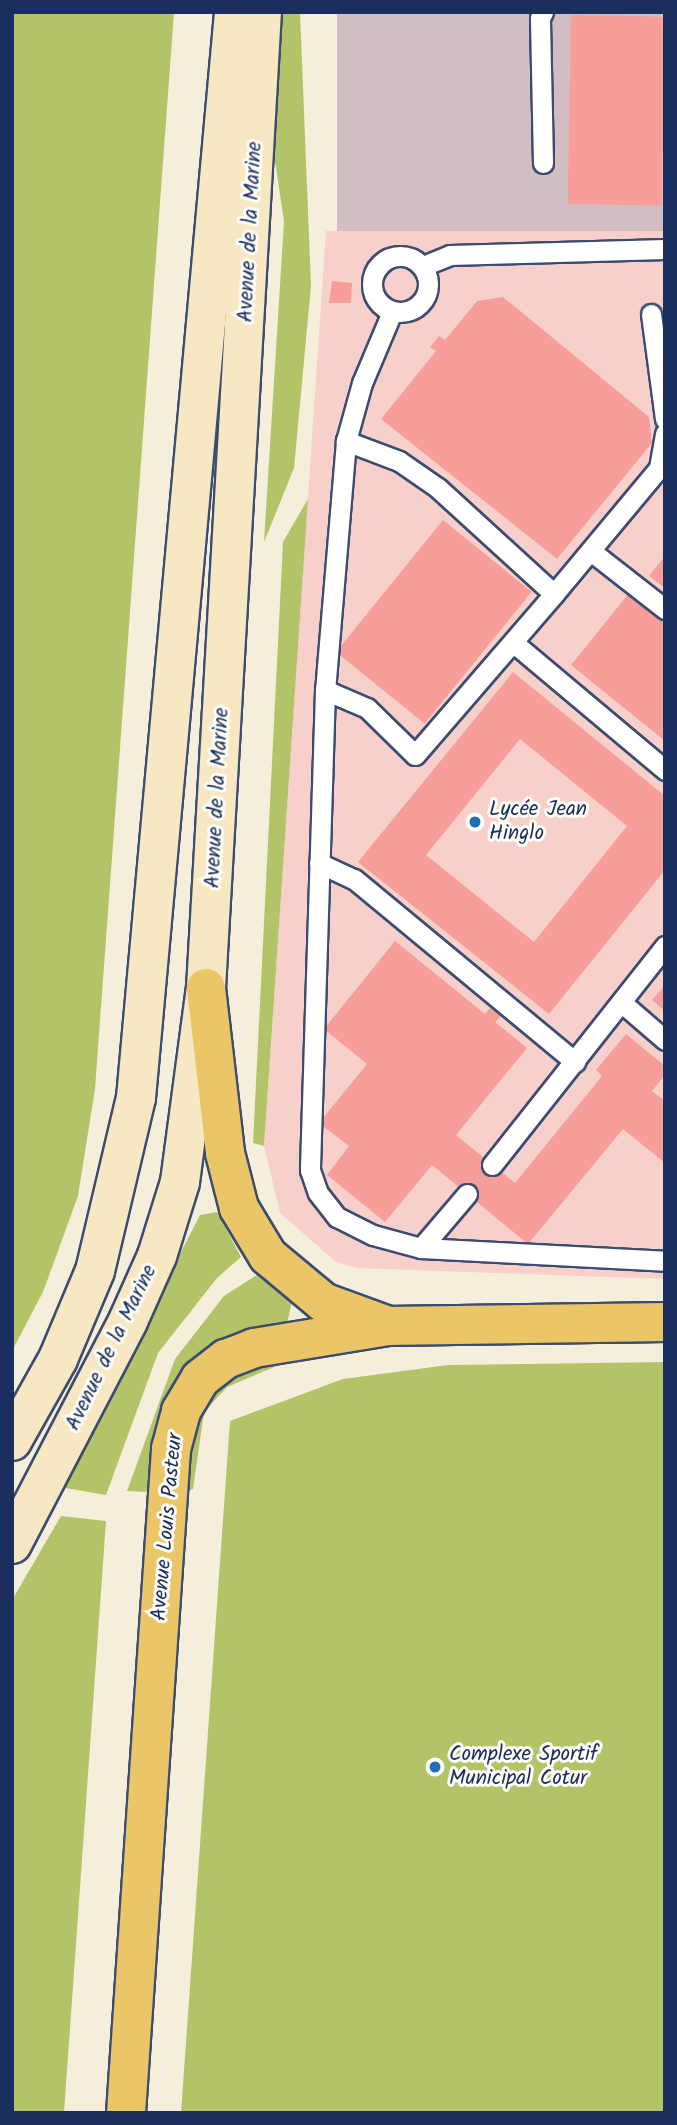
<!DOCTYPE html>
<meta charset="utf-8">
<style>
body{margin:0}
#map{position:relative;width:677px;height:2125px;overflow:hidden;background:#f5eedb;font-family:Kalam,sans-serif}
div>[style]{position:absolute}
.built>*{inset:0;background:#f7d0cb}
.industrial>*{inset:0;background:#d2bec2;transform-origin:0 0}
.green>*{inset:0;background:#b3c468}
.building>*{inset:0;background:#f79d9a;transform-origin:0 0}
.roads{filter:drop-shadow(2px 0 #3c4c71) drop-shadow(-2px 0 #3c4c71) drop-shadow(0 2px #3c4c71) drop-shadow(0 -2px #3c4c71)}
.lane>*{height:19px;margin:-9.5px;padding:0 9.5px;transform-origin:9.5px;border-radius:9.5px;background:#fff}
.lane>.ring{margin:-9.5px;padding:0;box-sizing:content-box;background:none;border:19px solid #fff;border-radius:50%}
.secondary>*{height:38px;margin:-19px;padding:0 19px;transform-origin:19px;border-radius:19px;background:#f7e8c3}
.primary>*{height:38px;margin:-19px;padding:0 19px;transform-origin:19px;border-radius:19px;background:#ebc669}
.dots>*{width:19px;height:19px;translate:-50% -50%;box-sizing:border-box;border:4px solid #fdfcf7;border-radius:50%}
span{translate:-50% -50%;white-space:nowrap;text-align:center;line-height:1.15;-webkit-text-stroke:6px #fdfcf7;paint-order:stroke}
.street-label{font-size:21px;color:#1b2f5e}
.poi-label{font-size:21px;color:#1b2f5e}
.left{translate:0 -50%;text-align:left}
.frame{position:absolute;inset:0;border:14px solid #1b2f5e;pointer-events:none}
</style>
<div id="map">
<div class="built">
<div style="clip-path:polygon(665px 226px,665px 1279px,357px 1268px,336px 1262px,280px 1213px,264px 1146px,326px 231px)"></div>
</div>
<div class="industrial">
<div style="left:337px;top:12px;width:328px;height:219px"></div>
</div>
<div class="green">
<div style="clip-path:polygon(12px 12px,174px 12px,95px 1089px,78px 1196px,43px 1292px,12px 1351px)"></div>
<div style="clip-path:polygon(279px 12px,300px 12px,311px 286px,294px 468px,264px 542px,284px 221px,272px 141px)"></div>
<div style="clip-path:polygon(308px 499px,264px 1146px,253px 1143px,283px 542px)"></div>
<div style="clip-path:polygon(217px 1212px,241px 1257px,217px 1278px,158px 1353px,106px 1495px,60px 1487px,200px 1215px)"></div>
<div style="clip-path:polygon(263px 1271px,293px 1296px,287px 1324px,244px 1335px,151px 1492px,127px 1491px,175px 1359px,224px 1296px)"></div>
<div style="clip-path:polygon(293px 1359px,227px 1387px,204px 1412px,193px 1489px,180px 1493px,182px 1451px,216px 1376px)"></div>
<div style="clip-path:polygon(665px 1362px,665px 2113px,181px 2113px,230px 1421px,343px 1379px,448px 1365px)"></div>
<div style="clip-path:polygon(61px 1516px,106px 1521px,64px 2113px,12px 2113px,12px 1600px)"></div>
</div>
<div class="building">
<div style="left:571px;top:15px;width:94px;height:189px;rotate:1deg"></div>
<div style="clip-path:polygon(332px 281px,352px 283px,351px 303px,329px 303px)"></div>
<div style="clip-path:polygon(503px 297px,649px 417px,652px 443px,557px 559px,381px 419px,436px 351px,430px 347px,439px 336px,445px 340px,477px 301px)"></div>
<div style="left:443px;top:520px;width:114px;height:170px;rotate:39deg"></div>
<div style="clip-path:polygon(665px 556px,665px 588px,649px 576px)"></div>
<div style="clip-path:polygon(630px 592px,665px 620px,665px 741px,571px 665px)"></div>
<div style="clip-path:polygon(evenodd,513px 672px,665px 796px,665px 870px,549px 1014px,358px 862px,513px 672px,520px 739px,627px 826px,534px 942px,426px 855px,520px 739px)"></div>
<div style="clip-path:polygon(395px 941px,485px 1014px,490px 1008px,501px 1016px,495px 1022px,527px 1048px,456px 1135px,515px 1183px,602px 1076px,596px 1070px,626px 1034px,665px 1066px,665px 1075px,652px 1091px,665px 1101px,665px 1163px,623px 1129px,528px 1244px,432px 1165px,385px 1222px,327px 1175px,349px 1146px,319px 1123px,367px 1064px,324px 1029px)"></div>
<div style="clip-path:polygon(665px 985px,665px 1011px,652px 1000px)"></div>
</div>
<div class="roads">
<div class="lane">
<div style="left:543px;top:163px;width:145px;rotate:-91.2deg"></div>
<div style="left:540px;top:18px;width:7px;rotate:-63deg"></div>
<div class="ring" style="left:372px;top:256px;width:37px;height:37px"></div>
<div style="left:423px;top:266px;width:29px;rotate:-22deg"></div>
<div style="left:450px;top:255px;width:215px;rotate:-1.6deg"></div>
<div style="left:392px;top:312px;width:77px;rotate:112.9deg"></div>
<div style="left:362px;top:383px;width:60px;rotate:105.4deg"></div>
<div style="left:346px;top:441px;width:250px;rotate:94.8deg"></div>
<div style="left:325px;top:690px;width:480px;rotate:91.8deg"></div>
<div style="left:310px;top:1170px;width:24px;rotate:71deg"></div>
<div style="left:318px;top:1193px;width:31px;rotate:52deg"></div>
<div style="left:337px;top:1217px;width:40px;rotate:26.6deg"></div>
<div style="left:373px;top:1235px;width:50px;rotate:15.2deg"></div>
<div style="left:421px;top:1248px;width:71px;rotate:-49.6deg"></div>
<div style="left:651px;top:314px;width:106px;rotate:82.4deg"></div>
<div style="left:592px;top:552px;width:93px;rotate:38deg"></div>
<div style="left:554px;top:594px;width:164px;rotate:-50.2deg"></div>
<div style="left:659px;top:468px;width:35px;rotate:-80deg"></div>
<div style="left:515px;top:644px;width:196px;rotate:40deg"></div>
<div style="left:325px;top:690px;width:46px;rotate:23.2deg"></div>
<div style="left:367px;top:708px;width:67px;rotate:44.4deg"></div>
<div style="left:415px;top:755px;width:213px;rotate:-49.2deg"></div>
<div style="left:554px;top:594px;width:157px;rotate:-137.6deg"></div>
<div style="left:438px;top:488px;width:47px;rotate:-145.3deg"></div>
<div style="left:399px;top:461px;width:57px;rotate:-159.3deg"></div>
<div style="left:319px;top:863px;width:38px;rotate:25deg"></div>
<div style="left:354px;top:879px;width:287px;rotate:39.6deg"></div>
<div style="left:621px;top:1002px;width:58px;rotate:40.8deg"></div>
<div style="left:492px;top:1165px;width:279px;rotate:-51.7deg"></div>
<div style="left:421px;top:1248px;width:244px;rotate:3deg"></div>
</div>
<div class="secondary">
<div style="left:12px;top:1441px;width:94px;rotate:-60.7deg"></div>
<div style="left:58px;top:1359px;width:95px;rotate:-67.2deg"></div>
<div style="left:95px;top:1271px;width:178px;rotate:-76.7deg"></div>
<div style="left:136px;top:1098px;width:1090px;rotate:-84.84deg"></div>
<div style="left:12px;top:1544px;width:251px;rotate:-62.5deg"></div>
<div style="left:128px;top:1321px;width:71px;rotate:-66deg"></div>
<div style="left:157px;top:1256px;width:77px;rotate:-72.7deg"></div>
<div style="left:180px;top:1182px;width:196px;rotate:-82.4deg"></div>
<div style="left:206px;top:988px;width:978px;rotate:-86.72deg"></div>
</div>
<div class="primary">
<div style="left:206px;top:988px;width:166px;rotate:83.4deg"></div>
<div style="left:225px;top:1153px;width:57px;rotate:75.7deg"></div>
<div style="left:239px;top:1208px;width:56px;rotate:58.9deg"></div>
<div style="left:268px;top:1256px;width:72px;rotate:39.9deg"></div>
<div style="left:323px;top:1302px;width:67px;rotate:20.1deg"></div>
<div style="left:126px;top:2113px;width:666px;rotate:-86.12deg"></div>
<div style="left:171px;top:1449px;width:39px;rotate:-75deg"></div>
<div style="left:181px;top:1411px;width:37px;rotate:-59deg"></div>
<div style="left:200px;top:1379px;width:33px;rotate:-38deg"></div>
<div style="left:226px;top:1359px;width:30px;rotate:-21deg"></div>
<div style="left:254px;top:1348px;width:136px;rotate:-9.3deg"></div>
<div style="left:388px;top:1326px;width:277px;rotate:-0.8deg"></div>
</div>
</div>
<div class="dots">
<div style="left:475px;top:822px;background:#1f6fb2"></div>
<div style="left:435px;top:1767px;background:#1f6fb2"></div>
</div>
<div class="street-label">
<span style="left:251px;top:232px;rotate:-87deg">Avenue de la Marine</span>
<span style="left:218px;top:798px;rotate:-87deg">Avenue de la Marine</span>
<span style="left:112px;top:1348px;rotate:-64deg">Avenue de la Marine</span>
<span style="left:168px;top:1527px;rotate:-85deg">Avenue Louis Pasteur</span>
</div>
<div class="poi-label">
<span class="left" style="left:489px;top:822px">Lycée Jean<br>Hinglo</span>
<span class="left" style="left:449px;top:1767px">Complexe Sportif<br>Municipal Cotur</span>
</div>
<div class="frame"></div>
</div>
